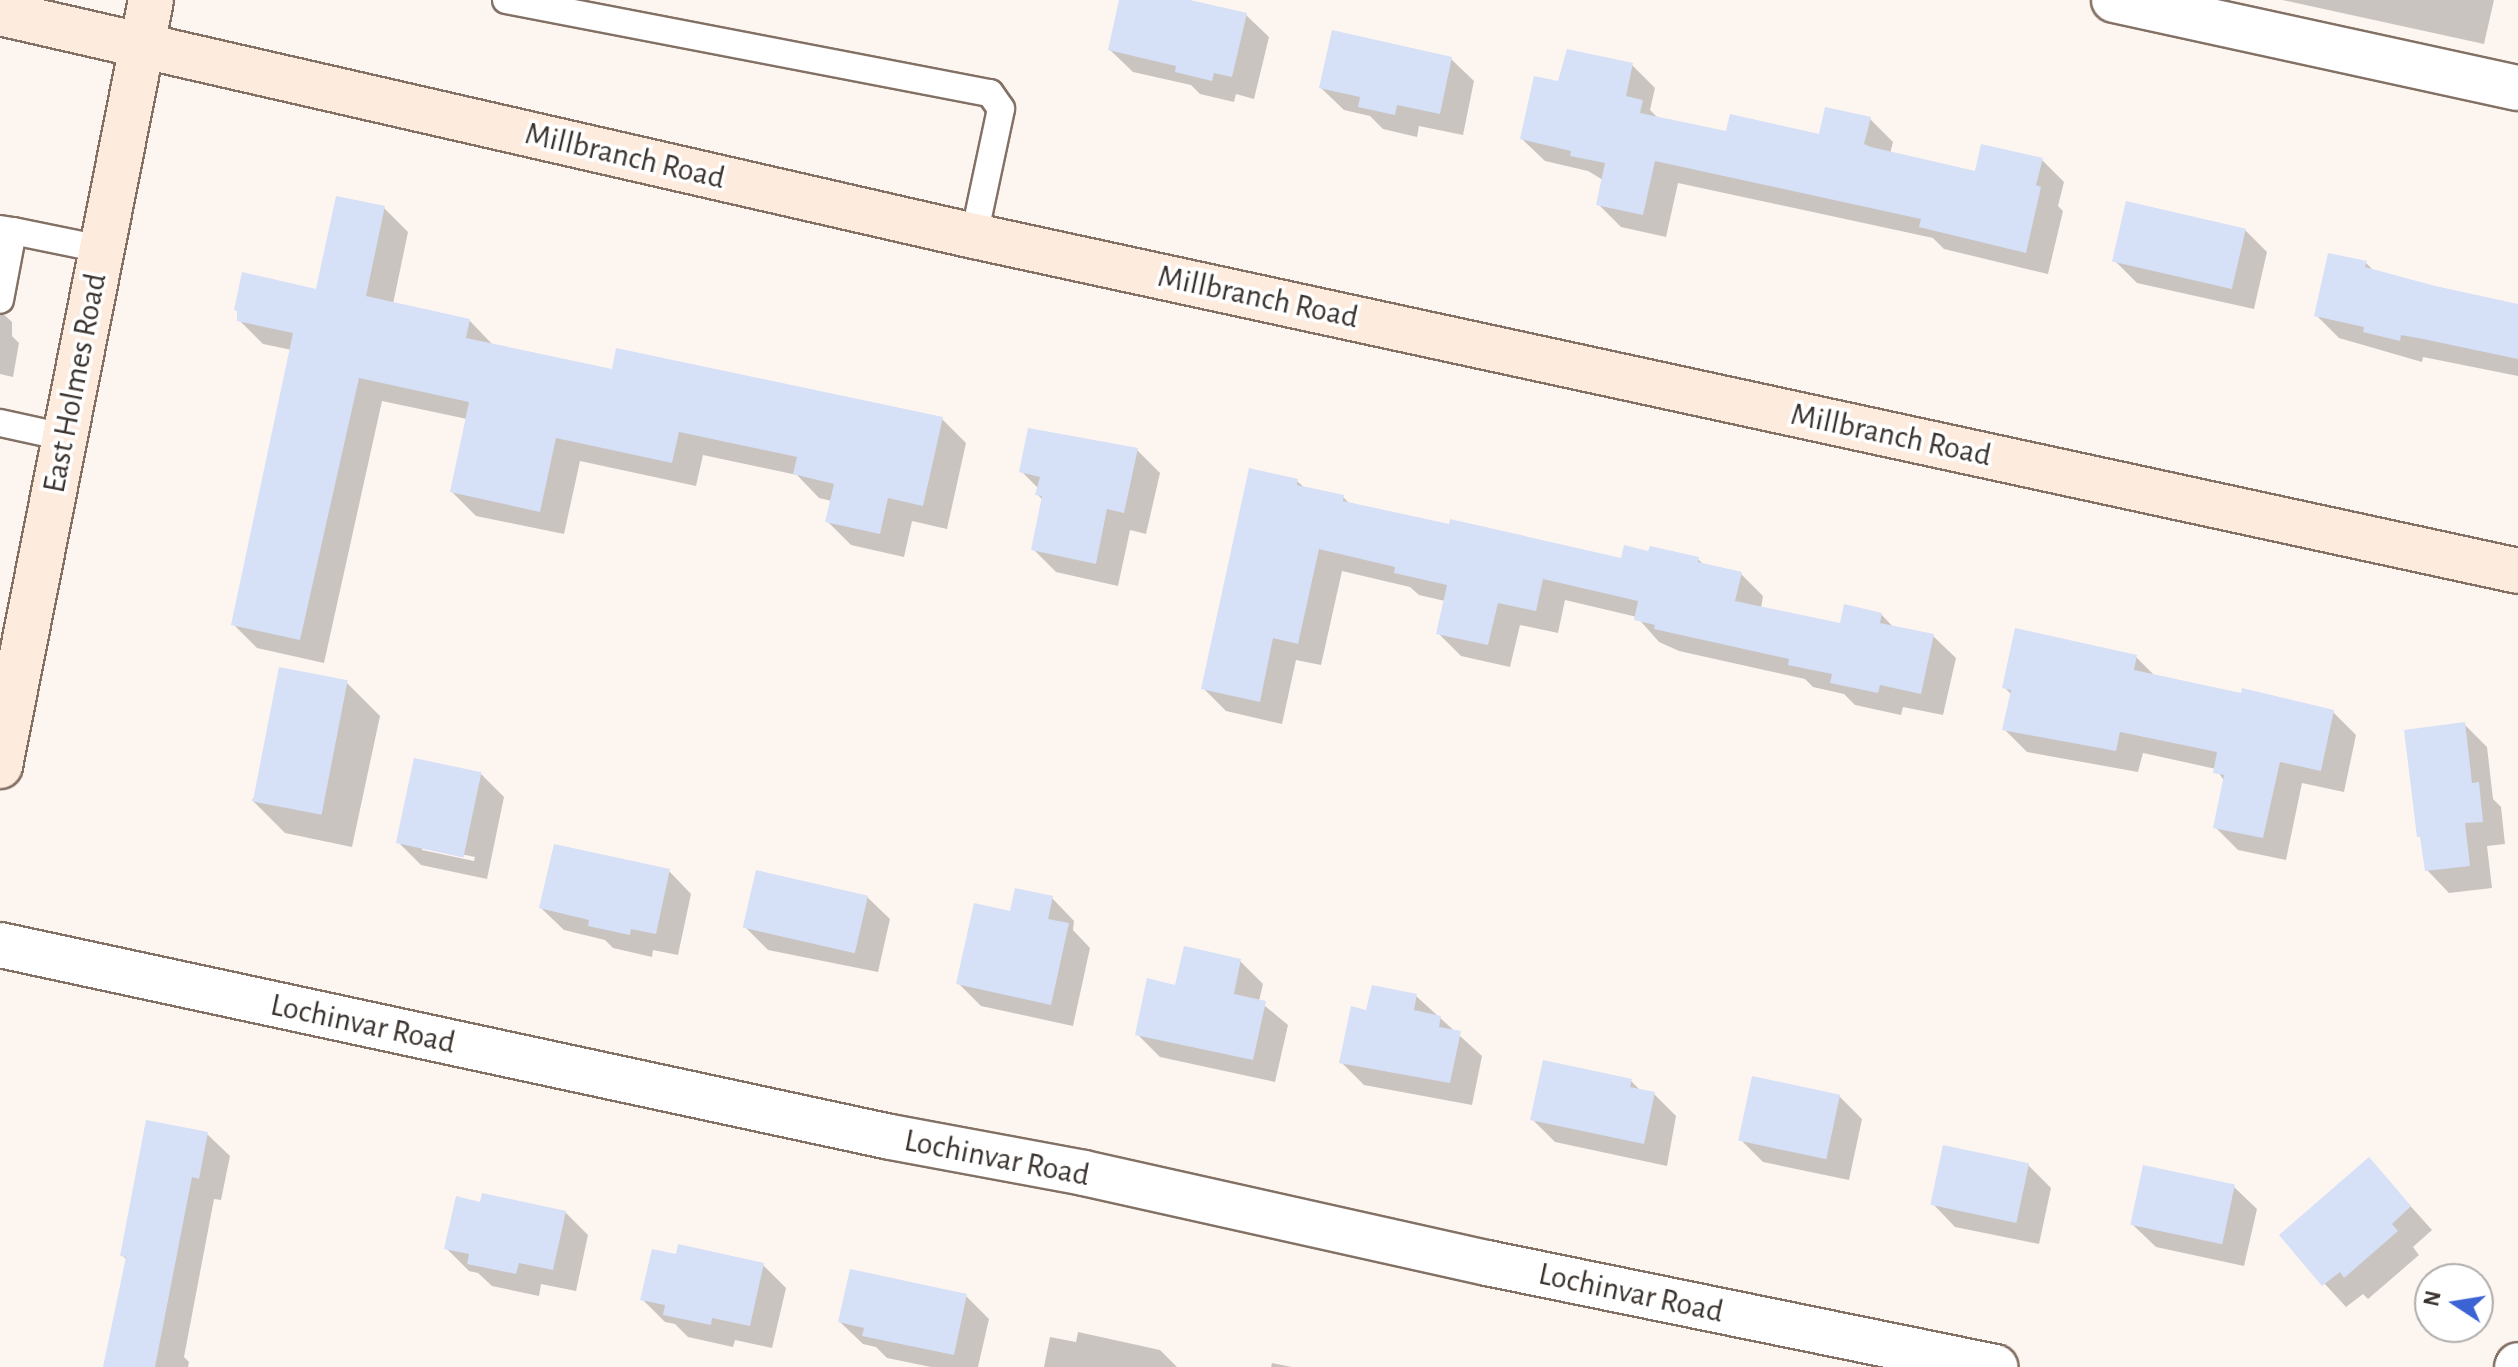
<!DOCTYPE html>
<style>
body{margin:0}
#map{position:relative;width:2518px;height:1367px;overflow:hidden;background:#fdf5f0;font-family:"Alegreya Sans",sans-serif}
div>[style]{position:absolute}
.shadow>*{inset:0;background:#0003}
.building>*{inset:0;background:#d6e0f7;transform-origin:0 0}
.roads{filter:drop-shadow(2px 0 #837165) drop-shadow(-2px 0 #837165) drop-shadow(0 2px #837165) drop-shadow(0 -2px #837165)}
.service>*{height:26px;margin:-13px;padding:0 13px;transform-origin:13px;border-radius:13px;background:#fff}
.minor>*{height:44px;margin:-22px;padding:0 22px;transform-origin:22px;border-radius:22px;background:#fff}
.secondary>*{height:44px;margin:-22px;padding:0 22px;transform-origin:22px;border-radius:22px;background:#fdebde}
span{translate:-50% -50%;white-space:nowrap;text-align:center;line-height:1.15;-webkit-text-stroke:7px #fff;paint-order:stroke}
.street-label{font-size:32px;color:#3a322d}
.north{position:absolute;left:2414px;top:1263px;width:80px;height:80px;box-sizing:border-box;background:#fff;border:2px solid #b0adab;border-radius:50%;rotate:282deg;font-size:22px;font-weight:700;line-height:32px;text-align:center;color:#3a322d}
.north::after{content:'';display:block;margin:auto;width:28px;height:36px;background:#3b63d4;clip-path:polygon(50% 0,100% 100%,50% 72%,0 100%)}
</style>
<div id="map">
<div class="shadow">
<div style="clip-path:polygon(1121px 0,1182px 0,1246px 15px,1269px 37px,1254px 99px,1236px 94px,1234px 102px,1200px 94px,1191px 85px,1133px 72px,1110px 50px)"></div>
<div style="clip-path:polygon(2282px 0,2494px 0,2484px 44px)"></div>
<div style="clip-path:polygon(1451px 59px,1474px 81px,1463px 135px,1419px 126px,1417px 137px,1383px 129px,1370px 116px,1344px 110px,1321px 88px)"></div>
<div style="clip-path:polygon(1632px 65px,1655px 88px,1650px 110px,1659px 119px,1728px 134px,1820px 136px,1870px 119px,1893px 142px,1890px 154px,1977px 174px,2042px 160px,2064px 182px,2058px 206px,2063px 211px,2048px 274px,1944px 249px,1933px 238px,1678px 183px,1666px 237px,1621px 227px,1598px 204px,1603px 180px,1588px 171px,1545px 161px,1522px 139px,1559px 83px)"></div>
<div style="clip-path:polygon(384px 208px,408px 232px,393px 304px,469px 320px,493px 345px,613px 371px,942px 419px,966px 443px,947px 529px,912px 521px,904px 557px,851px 545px,827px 521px,832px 501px,819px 498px,797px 475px,703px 455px,696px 486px,580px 461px,564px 534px,476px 516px,452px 492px,467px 419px,382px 401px,324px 663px,257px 648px,233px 624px,292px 350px,263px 344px,239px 320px,318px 291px)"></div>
<div style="clip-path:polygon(2245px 230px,2267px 252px,2254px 309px,2137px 283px,2114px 260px)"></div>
<div style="clip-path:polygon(2330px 255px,2366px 263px,2375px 272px,2518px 306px,2518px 376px,2423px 357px,2422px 362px,2339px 338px,2316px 315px)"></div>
<div style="clip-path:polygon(0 311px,12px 322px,12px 336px,19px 343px,13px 377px,0 374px)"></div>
<div style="clip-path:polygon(1137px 450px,1160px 473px,1146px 534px,1130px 530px,1118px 586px,1056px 572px,1033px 549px,1043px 500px,1037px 494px,1039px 489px,1021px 471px)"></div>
<div style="clip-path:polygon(1297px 481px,1306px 489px,1343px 497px,1351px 505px,1623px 561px,1698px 559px,1704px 565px,1741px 574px,1763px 596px,1761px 608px,1841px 625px,1881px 614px,1894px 628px,1933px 636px,1956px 658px,1943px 715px,1903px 707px,1901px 715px,1855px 705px,1844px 694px,1813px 687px,1805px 679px,1679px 651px,1659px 642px,1637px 617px,1565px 600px,1558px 633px,1520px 625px,1510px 667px,1461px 656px,1438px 633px,1445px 601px,1419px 595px,1410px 587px,1342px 571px,1321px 665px,1296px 660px,1282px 724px,1226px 711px,1204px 689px)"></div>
<div style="clip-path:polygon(2136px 657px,2156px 677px,2333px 712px,2356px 735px,2344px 792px,2302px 783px,2286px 860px,2238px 850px,2215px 827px,2225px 782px,2216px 769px,2143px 753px,2138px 772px,2027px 752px,2004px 729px,2012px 695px,2004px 687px)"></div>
<div style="clip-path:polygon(347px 683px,380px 716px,352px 847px,285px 833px,252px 800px)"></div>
<div style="clip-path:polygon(2464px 724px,2487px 747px,2493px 799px,2501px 807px,2505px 844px,2487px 846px,2492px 888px,2449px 893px,2427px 870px,2423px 840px,2419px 836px)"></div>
<div style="clip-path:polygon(evenodd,481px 774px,504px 797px,487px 879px,421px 865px,398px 842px,481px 774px,422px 846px,475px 857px,474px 861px,422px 850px,422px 846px)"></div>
<div style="clip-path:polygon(669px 871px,691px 894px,678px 955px,653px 950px,652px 957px,613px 948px,605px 940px,564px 930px,541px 908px)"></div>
<div style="clip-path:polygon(867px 897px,890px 919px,878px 972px,768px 950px,746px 928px)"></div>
<div style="clip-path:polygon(1052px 898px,1074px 921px,1073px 930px,1090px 948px,1073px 1026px,981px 1006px,958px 983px,1012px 913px)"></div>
<div style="clip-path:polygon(1240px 961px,1263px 984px,1259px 1001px,1288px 1025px,1275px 1082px,1160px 1057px,1137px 1034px,1177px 987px)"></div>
<div style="clip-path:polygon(1416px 996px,1482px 1056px,1472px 1105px,1364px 1085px,1341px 1062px,1368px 1012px)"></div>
<div style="clip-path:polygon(1631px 1081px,1641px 1091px,1654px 1094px,1676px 1116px,1667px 1166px,1555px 1142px,1533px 1120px)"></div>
<div style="clip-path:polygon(1839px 1096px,1862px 1119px,1849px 1180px,1763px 1162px,1740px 1139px)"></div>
<div style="clip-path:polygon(207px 1134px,230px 1156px,221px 1200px,214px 1199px,184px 1357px,189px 1362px,188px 1367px,105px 1367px,128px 1261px,122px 1255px)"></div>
<div style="clip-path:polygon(2369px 1160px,2432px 1230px,2413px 1247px,2419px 1255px,2368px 1299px,2363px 1294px,2346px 1307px,2281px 1236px)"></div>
<div style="clip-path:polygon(2028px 1165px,2051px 1188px,2039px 1244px,1955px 1227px,1933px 1204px)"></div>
<div style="clip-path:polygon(2234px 1187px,2257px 1209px,2244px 1266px,2156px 1247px,2133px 1225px)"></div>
<div style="clip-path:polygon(481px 1204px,565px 1212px,588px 1235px,576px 1291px,541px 1284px,539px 1296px,492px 1286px,478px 1273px,469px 1271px,446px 1248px)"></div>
<div style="clip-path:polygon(677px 1256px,763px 1265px,786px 1288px,772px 1348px,735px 1340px,733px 1347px,688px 1337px,675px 1324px,665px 1322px,642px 1299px)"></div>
<div style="clip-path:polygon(966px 1296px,989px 1319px,978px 1367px,931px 1367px,887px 1358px,876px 1347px,863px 1344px,840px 1322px)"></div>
<div style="clip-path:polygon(1078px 1332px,1160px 1350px,1177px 1367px,1044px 1367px,1050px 1337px,1076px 1342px)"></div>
<div style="clip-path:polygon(1272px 1363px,1292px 1367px,1271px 1367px)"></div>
</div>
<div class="building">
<div style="clip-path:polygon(1119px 0,1190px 0,1247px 13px,1232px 77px,1214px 73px,1212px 81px,1175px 72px,1176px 66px,1108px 50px)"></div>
<div style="clip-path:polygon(1332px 30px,1452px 57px,1440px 114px,1397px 105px,1395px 115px,1358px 107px,1360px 97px,1319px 88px)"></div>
<div style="clip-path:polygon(1567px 49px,1633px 63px,1626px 96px,1643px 100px,1640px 113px,1726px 131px,1730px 114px,1819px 134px,1825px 107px,1871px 117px,1864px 144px,1871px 147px,1975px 171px,1981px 144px,2043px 158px,2036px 185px,2041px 187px,2026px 253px,1919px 227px,1921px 219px,1655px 161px,1643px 215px,1596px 205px,1605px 163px,1570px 156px,1571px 151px,1520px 139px,1534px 76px,1558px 81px)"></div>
<div style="clip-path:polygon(336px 196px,385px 206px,366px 296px,470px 319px,466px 338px,612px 369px,616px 348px,943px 417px,923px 506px,888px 498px,880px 534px,825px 522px,834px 484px,793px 474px,797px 457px,679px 432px,672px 463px,556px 438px,540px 512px,450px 492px,469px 402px,359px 378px,300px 640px,231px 625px,293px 333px,237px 321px,237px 311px,234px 310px,242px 272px,316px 289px)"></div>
<div style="left:2126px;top:201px;width:123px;height:62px;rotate:13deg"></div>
<div style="clip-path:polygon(2328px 253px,2367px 261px,2365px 267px,2435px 286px,2518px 304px,2518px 359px,2423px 339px,2401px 335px,2400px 341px,2363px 332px,2364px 327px,2314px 316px)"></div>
<div style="clip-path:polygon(1028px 428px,1138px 448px,1124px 513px,1107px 509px,1096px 564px,1031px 550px,1042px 496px,1035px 495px,1040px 477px,1019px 472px)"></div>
<div style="clip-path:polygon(1249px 468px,1298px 479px,1297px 485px,1344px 495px,1343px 501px,1449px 524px,1450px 519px,1621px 558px,1624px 545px,1648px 551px,1650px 546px,1699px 557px,1698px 562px,1742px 572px,1735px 601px,1840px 623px,1844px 604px,1882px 613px,1880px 623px,1934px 634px,1921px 694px,1880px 685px,1878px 693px,1830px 683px,1832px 674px,1788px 665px,1789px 659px,1654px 629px,1655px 625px,1634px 620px,1638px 601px,1543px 579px,1536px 611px,1498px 603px,1488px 645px,1436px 634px,1447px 585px,1394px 573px,1395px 567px,1319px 549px,1298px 644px,1273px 638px,1260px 702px,1201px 689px)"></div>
<div style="clip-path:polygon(2015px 628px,2137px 655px,2134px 670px,2241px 693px,2242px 688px,2334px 710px,2321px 771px,2280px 762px,2263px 838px,2213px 828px,2224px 775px,2213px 773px,2217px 752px,2120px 732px,2116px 751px,2002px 730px,2011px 690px,2002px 688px)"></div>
<div style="left:279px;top:667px;width:70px;height:137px;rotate:11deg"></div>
<div style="clip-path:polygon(2465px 722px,2472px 783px,2479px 782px,2483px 822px,2465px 823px,2470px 866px,2425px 871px,2420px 837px,2417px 837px,2404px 730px)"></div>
<div style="left:414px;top:758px;width:69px;height:87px;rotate:12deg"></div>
<div style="clip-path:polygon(554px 844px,670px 869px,656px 934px,631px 929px,630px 935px,588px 926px,589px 920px,539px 908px)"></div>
<div style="left:756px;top:870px;width:115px;height:59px;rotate:13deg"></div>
<div style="clip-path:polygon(1015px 888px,1053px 896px,1048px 919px,1069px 923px,1051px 1005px,956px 984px,974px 903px,1010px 911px)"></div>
<div style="clip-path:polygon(1184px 946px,1241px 959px,1234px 994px,1266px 1001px,1253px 1060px,1135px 1035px,1147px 978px,1175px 985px)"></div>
<div style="clip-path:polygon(1372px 985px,1417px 994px,1414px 1010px,1441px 1016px,1439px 1027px,1461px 1031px,1450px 1083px,1339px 1063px,1351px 1006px,1366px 1010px)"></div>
<div style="clip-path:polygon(1543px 1060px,1632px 1079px,1630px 1087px,1655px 1092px,1644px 1144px,1530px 1120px)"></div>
<div style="left:1752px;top:1076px;width:90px;height:66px;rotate:12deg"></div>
<div style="clip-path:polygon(146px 1120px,208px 1132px,199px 1179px,192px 1177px,155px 1367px,103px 1367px,126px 1257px,120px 1256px)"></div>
<div style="left:1943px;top:1145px;width:88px;height:61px;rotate:12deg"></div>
<div style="clip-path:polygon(2369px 1157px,2411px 1206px,2392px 1224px,2398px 1231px,2344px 1278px,2340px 1272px,2322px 1286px,2279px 1235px)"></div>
<div style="left:2143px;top:1165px;width:94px;height:61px;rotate:12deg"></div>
<div style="clip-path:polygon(482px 1193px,566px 1211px,553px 1270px,519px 1263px,516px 1274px,467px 1264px,469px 1254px,444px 1249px,456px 1196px,480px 1202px)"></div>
<div style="clip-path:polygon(678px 1244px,764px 1263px,750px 1326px,712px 1318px,711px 1325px,663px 1315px,665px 1305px,640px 1300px,652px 1249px,676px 1254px)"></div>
<div style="clip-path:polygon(850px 1269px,967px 1294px,954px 1355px,862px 1336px,864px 1328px,838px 1322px)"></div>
</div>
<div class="roads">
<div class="service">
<div style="left:506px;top:0;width:493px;rotate:10.9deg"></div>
<div style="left:990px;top:93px;width:19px;rotate:55deg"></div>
<div style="left:1001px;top:109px;width:130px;rotate:102deg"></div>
<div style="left:0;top:229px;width:13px;rotate:9deg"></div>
<div style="left:13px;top:231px;width:70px;rotate:100.7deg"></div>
<div style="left:13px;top:231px;width:90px;rotate:11.6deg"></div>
<div style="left:0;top:423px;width:66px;rotate:12.3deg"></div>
</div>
<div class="minor">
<div style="left:2114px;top:0;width:413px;rotate:12.3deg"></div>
<div style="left:0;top:945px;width:910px;rotate:12.17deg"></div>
<div style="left:890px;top:1137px;width:197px;rotate:10.5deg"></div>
<div style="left:1084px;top:1173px;width:413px;rotate:12.6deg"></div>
<div style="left:1487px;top:1263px;width:519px;rotate:11.57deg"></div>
<div style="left:2517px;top:1367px;width:2px;rotate:-63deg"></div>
</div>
<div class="secondary">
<div style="left:0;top:13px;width:999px;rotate:12.9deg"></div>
<div style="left:974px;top:236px;width:1580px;rotate:12.24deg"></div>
<div style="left:0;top:766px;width:781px;rotate:-78.85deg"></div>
</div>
</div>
<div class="street-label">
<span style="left:625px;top:156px;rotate:13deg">Millbranch Road</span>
<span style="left:1258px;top:297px;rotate:12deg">Millbranch Road</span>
<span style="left:75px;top:383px;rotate:-79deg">East Holmes Road</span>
<span style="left:1891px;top:435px;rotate:12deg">Millbranch Road</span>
<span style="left:363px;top:1024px;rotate:12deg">Lochinvar Road</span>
<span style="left:997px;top:1158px;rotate:11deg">Lochinvar Road</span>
<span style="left:1631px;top:1293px;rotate:12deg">Lochinvar Road</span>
</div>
<div class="north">N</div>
</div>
